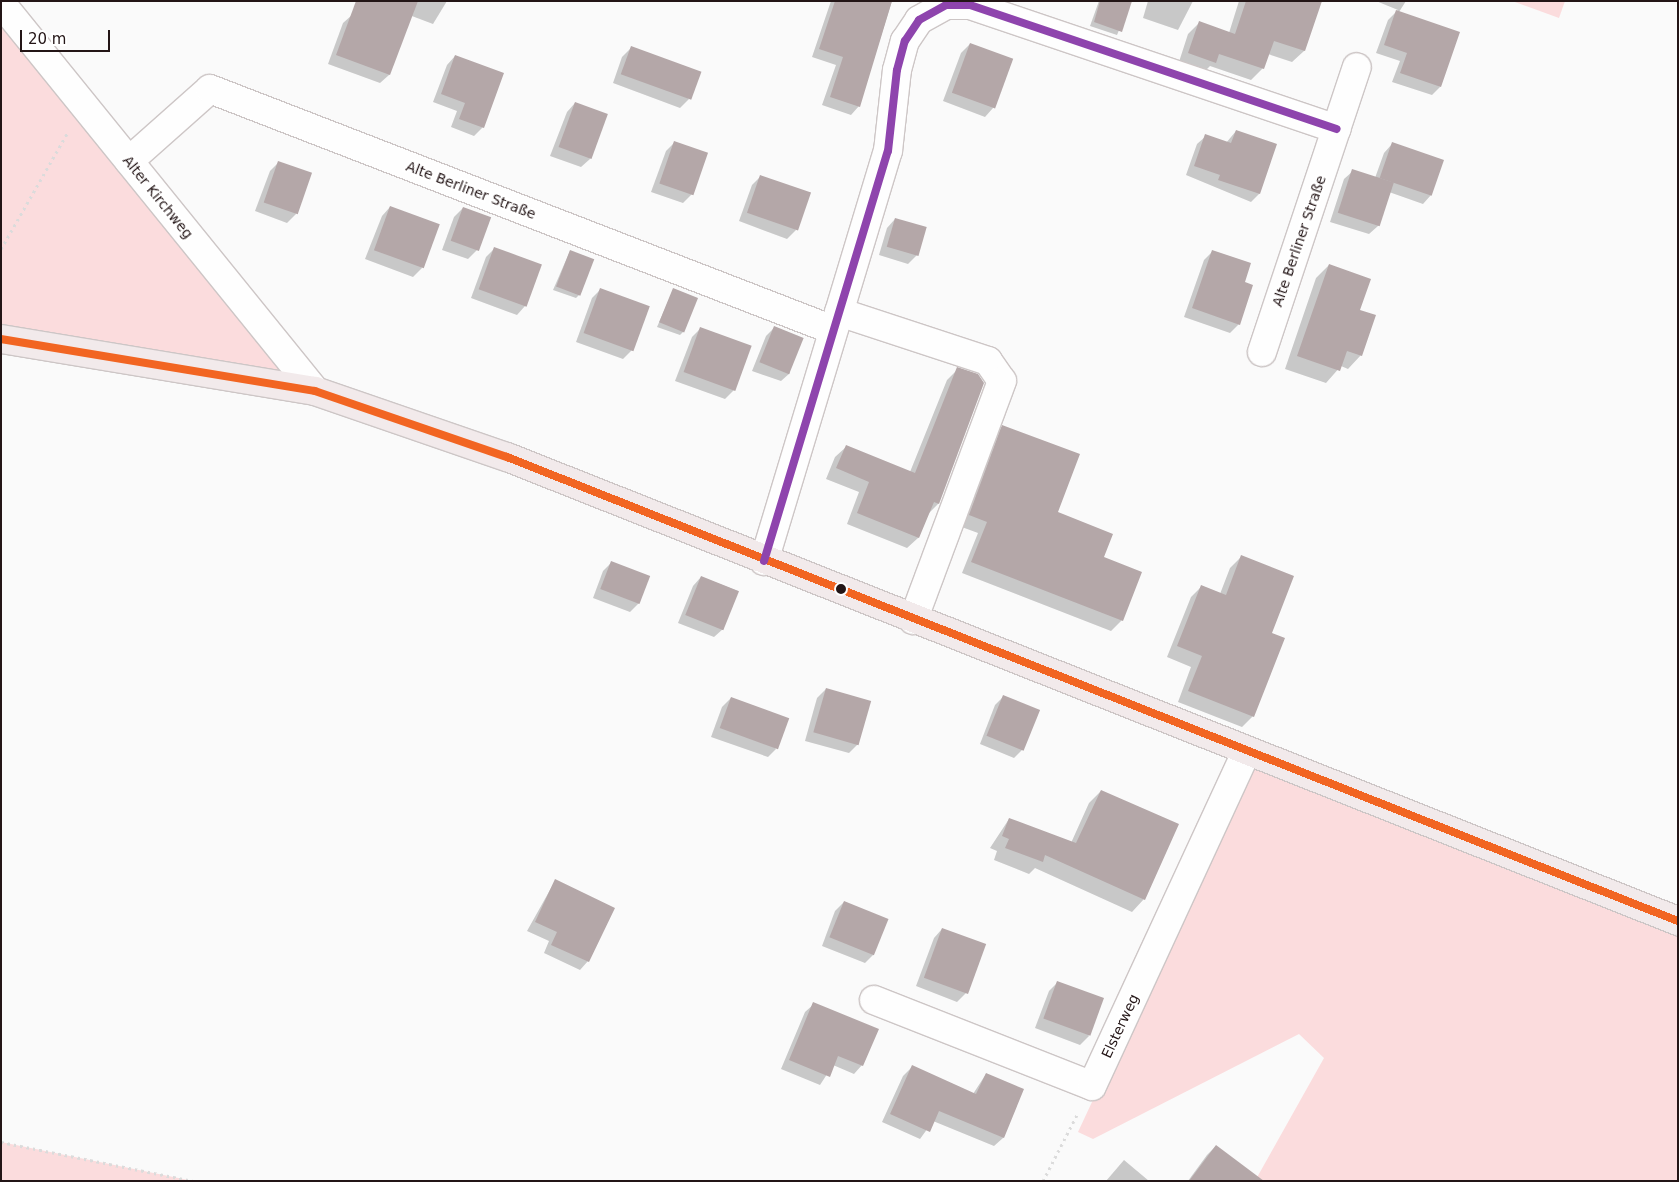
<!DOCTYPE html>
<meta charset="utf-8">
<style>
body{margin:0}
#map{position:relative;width:1679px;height:1182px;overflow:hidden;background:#fafafa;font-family:"DejaVu Sans",sans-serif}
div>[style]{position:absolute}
.green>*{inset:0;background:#fbdcdd}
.shadow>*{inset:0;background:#0003}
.building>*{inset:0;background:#b4a7a8;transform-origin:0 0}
.path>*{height:3px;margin-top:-1.5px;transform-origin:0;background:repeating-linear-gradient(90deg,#dbdbdb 0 2.5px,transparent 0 6.5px)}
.roads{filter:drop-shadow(1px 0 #cdc6c6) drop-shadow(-1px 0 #cdc6c6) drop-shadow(0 1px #cdc6c6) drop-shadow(0 -1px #cdc6c6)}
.minor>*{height:28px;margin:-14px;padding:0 14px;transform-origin:14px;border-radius:14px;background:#fefefe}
.major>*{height:28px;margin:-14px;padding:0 14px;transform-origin:14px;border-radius:14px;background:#f2eaeb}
.bus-1>*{height:8px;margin:-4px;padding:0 4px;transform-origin:4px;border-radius:4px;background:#f26522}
.bus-2>*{height:8px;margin:-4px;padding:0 4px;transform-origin:4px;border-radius:4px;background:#8e44ad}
.dots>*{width:14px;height:14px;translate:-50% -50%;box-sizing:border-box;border:2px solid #fff;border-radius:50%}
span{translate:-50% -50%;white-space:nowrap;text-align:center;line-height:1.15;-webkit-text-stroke:5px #fff;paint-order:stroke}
.street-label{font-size:14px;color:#231516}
.frame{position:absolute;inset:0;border:2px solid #231516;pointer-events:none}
.scale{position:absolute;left:20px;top:30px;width:90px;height:22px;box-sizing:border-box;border:2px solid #231516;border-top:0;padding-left:6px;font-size:15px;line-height:18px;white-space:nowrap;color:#231516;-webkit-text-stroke:4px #fff;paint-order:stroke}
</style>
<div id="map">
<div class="green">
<div style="clip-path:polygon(1512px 1px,1565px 1px,1559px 18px)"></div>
<div style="clip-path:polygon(1px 3px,314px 391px,1px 339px)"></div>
<div style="clip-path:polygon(1254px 755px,1678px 922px,1678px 1181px,1255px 1181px,1324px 1058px,1299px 1034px,1093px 1139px,1078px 1132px)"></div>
<div style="clip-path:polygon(1px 1142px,193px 1181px,1px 1181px)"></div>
</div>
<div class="shadow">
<div style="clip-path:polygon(400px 1px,447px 1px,433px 24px,396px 10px)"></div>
<div style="clip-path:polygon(831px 1px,892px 1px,859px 106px,851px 115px,822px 105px,836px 65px,812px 57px)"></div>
<div style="clip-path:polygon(1099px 1px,1131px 1px,1117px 35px,1090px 26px)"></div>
<div style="clip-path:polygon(1148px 1px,1193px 1px,1178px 30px,1143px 18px)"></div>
<div style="clip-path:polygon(1239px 1px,1320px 3px,1304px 51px,1292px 62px,1268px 54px,1263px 68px,1251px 80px,1210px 66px,1203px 73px,1178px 65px,1188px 34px,1199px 23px,1229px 33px)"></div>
<div style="clip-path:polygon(1376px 1px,1406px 1px,1399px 12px,1440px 87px,1432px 95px,1392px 82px,1400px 61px,1376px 53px,1388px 20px,1398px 10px)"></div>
<div style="clip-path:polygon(352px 15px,404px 34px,389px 75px,380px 83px,328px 64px,343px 23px)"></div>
<div style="clip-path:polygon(970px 44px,993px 108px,985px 117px,943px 101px,961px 53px)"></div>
<div style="clip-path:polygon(631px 48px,689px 99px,680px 108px,613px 83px,622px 57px)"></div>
<div style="clip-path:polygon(455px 56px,483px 127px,474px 136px,451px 127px,457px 111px,433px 102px,447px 65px)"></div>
<div style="clip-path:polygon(575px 103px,590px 159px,581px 167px,550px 156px,567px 112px)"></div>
<div style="clip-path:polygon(1236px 131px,1276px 145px,1259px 194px,1251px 202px,1186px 175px,1197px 144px,1206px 136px,1226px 143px)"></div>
<div style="clip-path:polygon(675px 142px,706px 154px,692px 194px,683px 203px,651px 192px,666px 151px)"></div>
<div style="clip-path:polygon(1392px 144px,1431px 195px,1423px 204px,1389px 192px,1378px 226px,1369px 234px,1330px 222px,1344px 179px,1353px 171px,1375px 178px,1384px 153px)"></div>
<div style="clip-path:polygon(279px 162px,296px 214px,287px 223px,255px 211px,270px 171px)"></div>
<div style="clip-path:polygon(761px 176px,796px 230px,787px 239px,739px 221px,752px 185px)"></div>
<div style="clip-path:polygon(390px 207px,422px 268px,413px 277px,365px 259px,382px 216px)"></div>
<div style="clip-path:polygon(463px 208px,477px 250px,468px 259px,442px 250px,454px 217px)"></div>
<div style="clip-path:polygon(895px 219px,917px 255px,908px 264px,879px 255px,887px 228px)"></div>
<div style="clip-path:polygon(495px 248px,525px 306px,517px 315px,471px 298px,486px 257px)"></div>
<div style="clip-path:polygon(570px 251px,580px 294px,576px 298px,553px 290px)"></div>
<div style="clip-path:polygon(1213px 251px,1243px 283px,1239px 324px,1230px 333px,1184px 317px,1204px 260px)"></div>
<div style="clip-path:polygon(1329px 265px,1359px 311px,1361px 355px,1348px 369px,1341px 366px,1326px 383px,1285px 369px,1316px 278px)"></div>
<div style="clip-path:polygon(601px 289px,632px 350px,623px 359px,576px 342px,592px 298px)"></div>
<div style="clip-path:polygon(673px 290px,684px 331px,680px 335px,657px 327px)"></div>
<div style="clip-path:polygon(701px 328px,734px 390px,725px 399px,675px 381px,692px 337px)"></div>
<div style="clip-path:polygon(774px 328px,790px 373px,781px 381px,752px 371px,766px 336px)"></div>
<div style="clip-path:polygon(958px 369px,938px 504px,927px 515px,918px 538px,907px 548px,847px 524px,859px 492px,826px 479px,835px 457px,846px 447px,910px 472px,947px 380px)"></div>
<div style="clip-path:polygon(1003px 426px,1057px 513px,1103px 558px,1122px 620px,1111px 631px,962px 573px,978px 533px,959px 526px,992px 437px)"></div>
<div style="clip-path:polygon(1241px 557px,1270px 634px,1253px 716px,1242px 727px,1178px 702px,1191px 667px,1167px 657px,1191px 597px,1202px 586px,1220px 594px,1230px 568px)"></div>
<div style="clip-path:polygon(612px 562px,639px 603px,630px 612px,593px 598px,603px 571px)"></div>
<div style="clip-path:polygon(701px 577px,738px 591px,723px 629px,714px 637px,678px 623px,693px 586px)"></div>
<div style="clip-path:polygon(826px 689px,858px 744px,849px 753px,805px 741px,817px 698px)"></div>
<div style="clip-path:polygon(1003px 697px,1023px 749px,1014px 758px,980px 744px,995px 705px)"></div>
<div style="clip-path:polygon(731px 698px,776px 749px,768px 757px,711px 737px,722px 707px)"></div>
<div style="clip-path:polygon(1101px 791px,1144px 899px,1132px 912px,1035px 868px,1029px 874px,994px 860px,997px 851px,990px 848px,1009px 819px,1071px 843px,1089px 803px)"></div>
<div style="clip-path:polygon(555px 881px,588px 961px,580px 970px,544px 953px,549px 941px,527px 931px)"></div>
<div style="clip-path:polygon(844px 902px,873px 955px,865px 963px,822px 946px,835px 911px)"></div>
<div style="clip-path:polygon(942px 929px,966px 993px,957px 1002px,916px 986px,934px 938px)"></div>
<div style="clip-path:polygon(1058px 982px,1089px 1036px,1080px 1045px,1035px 1028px,1049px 991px)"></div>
<div style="clip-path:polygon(814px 1004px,862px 1065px,854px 1074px,833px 1065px,820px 1085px,781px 1069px,805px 1012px)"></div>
<div style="clip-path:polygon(912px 1067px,973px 1094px,986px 1074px,1023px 1090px,1003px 1138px,994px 1146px,933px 1121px,920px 1139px,882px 1122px,903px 1076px)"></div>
<div style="clip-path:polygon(1216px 1146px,1237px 1181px,1188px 1181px,1207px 1155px)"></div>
<div style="clip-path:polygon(1124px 1160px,1149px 1181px,1106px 1181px)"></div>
</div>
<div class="building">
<div style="clip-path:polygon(356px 1px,418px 1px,390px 75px,336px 55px)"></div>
<div style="clip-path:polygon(835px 1px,892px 1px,860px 107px,830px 97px,843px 57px,819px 49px)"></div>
<div style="clip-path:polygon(1100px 1px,1132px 1px,1122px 32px,1094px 22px)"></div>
<div style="clip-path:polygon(1246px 1px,1322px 1px,1305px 51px,1274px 41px,1264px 69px,1219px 54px,1216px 63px,1188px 53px,1199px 21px,1235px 34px)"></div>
<div style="clip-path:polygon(1396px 10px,1460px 32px,1441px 87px,1400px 73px,1407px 53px,1384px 45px)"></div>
<div style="left:970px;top:43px;width:46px;height:53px;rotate:20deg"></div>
<div style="left:631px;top:46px;width:75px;height:30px;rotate:20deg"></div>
<div style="clip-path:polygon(455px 55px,504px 73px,484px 128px,459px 119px,465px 103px,441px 94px)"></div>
<div style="left:575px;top:102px;width:35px;height:48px;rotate:20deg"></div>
<div style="clip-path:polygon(1236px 130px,1277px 144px,1260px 194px,1218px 180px,1220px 175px,1194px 166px,1205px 134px,1231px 143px)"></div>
<div style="left:674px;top:141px;width:36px;height:45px;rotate:19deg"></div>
<div style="left:1392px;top:142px;width:55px;height:38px;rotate:19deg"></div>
<div style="left:278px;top:161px;width:36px;height:44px;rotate:19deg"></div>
<div style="left:1352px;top:169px;width:44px;height:46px;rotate:18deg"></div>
<div style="left:760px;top:175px;width:54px;height:40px;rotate:19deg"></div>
<div style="left:390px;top:206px;width:53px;height:47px;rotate:20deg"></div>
<div style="left:463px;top:207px;width:30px;height:36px;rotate:20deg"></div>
<div style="left:895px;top:218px;width:33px;height:30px;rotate:16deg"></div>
<div style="left:494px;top:247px;width:51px;height:45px;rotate:20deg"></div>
<div style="left:570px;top:250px;width:26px;height:39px;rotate:21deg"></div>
<div style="clip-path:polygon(1212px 250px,1251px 263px,1245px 282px,1253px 285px,1240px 325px,1192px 308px)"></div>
<div style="clip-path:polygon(1329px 264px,1371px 279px,1360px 310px,1376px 315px,1362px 356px,1347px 351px,1340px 371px,1297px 356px)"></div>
<div style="left:600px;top:288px;width:53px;height:48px;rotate:20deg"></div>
<div style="left:673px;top:288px;width:27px;height:37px;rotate:22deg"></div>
<div style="left:774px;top:326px;width:32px;height:39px;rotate:22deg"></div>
<div style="left:700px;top:327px;width:55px;height:48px;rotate:20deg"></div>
<div style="clip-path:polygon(957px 367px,978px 374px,984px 383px,939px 504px,934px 502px,919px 538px,857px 513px,869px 482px,836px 468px,846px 445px,915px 473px)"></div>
<div style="clip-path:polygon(1002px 425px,1080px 454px,1058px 512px,1113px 534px,1104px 557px,1142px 572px,1123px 621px,971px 562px,987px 522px,969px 515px)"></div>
<div style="clip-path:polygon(1241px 555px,1294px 576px,1272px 633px,1285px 638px,1254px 717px,1188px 691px,1202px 656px,1177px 646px,1201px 585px,1226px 595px)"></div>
<div style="left:611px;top:561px;width:42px;height:30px;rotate:21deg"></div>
<div style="left:701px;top:576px;width:41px;height:42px;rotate:22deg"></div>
<div style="left:826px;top:688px;width:47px;height:46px;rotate:16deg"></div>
<div style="left:1003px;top:695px;width:40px;height:44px;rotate:22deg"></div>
<div style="left:731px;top:697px;width:62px;height:33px;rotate:20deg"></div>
<div style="clip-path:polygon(1101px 790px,1179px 824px,1145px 900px,1045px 855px,1043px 862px,1005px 848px,1009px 839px,1002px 836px,1009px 818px,1076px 843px)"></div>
<div style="clip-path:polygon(555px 879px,615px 908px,589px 962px,551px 945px,557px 932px,535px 922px)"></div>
<div style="left:844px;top:901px;width:48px;height:39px;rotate:22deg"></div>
<div style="left:942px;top:928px;width:47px;height:53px;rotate:20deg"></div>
<div style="left:1057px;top:981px;width:50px;height:40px;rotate:20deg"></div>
<div style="clip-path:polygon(813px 1002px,879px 1029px,863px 1066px,838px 1056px,830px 1077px,789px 1060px)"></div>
<div style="clip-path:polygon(912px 1065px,976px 1094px,986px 1073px,1024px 1089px,1004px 1138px,939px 1111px,930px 1132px,890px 1114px)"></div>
<div style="clip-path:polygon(1216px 1145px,1264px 1181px,1189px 1181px)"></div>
</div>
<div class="path">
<div style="left:1px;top:249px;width:135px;rotate:-60.2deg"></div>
<div style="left:1px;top:1142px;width:196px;rotate:11.5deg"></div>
<div style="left:1043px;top:1181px;width:76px;rotate:-62.8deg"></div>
</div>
<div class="roads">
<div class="minor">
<div style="left:1px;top:3px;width:499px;rotate:51deg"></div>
<div style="left:129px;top:161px;width:108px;rotate:-41.6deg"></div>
<div style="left:210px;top:89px;width:668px;rotate:21.15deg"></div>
<div style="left:839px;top:312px;width:157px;rotate:18.2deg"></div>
<div style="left:988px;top:361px;width:24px;rotate:55deg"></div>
<div style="left:1002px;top:381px;width:255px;rotate:110.4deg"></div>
<div style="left:1262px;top:352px;width:300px;rotate:-71.6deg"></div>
<div style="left:764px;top:561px;width:428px;rotate:-73.2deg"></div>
<div style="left:888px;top:151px;width:81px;rotate:-83.7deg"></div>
<div style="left:897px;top:70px;width:30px;rotate:-75deg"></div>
<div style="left:905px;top:41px;width:25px;rotate:-56deg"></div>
<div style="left:919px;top:20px;width:31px;rotate:-29deg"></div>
<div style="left:946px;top:5px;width:24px"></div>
<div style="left:970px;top:5px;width:387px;rotate:18.7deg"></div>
<div style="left:874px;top:1000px;width:234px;rotate:21.5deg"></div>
<div style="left:1092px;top:1086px;width:368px;rotate:-65.2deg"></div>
</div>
<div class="major">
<div style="left:1px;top:339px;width:318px;rotate:9.4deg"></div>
<div style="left:315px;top:391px;width:203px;rotate:19deg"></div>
<div style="left:507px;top:457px;width:1260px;rotate:21.62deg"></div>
</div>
</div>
<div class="bus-1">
<div style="left:1px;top:339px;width:318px;rotate:9.4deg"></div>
<div style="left:315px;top:391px;width:203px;rotate:19deg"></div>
<div style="left:507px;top:457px;width:1260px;rotate:21.62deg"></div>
</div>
<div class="bus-2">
<div style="left:764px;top:561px;width:428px;rotate:-73.2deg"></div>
<div style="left:888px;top:151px;width:81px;rotate:-83.7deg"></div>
<div style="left:897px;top:70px;width:30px;rotate:-75deg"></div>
<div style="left:905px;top:41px;width:25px;rotate:-56deg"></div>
<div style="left:919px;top:20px;width:31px;rotate:-29deg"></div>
<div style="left:946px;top:5px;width:24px"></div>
<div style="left:970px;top:5px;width:387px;rotate:18.7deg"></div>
</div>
<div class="dots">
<div style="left:841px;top:589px;background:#231516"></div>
</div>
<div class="street-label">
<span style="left:471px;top:190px;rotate:21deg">Alte Berliner Straße</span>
<span style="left:158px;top:197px;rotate:51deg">Alter Kirchweg</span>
<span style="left:1299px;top:241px;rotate:-71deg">Alte Berliner Straße</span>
<span style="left:1120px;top:1026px;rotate:-65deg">Elsterweg</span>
</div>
<div class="frame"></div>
<div class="scale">20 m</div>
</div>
